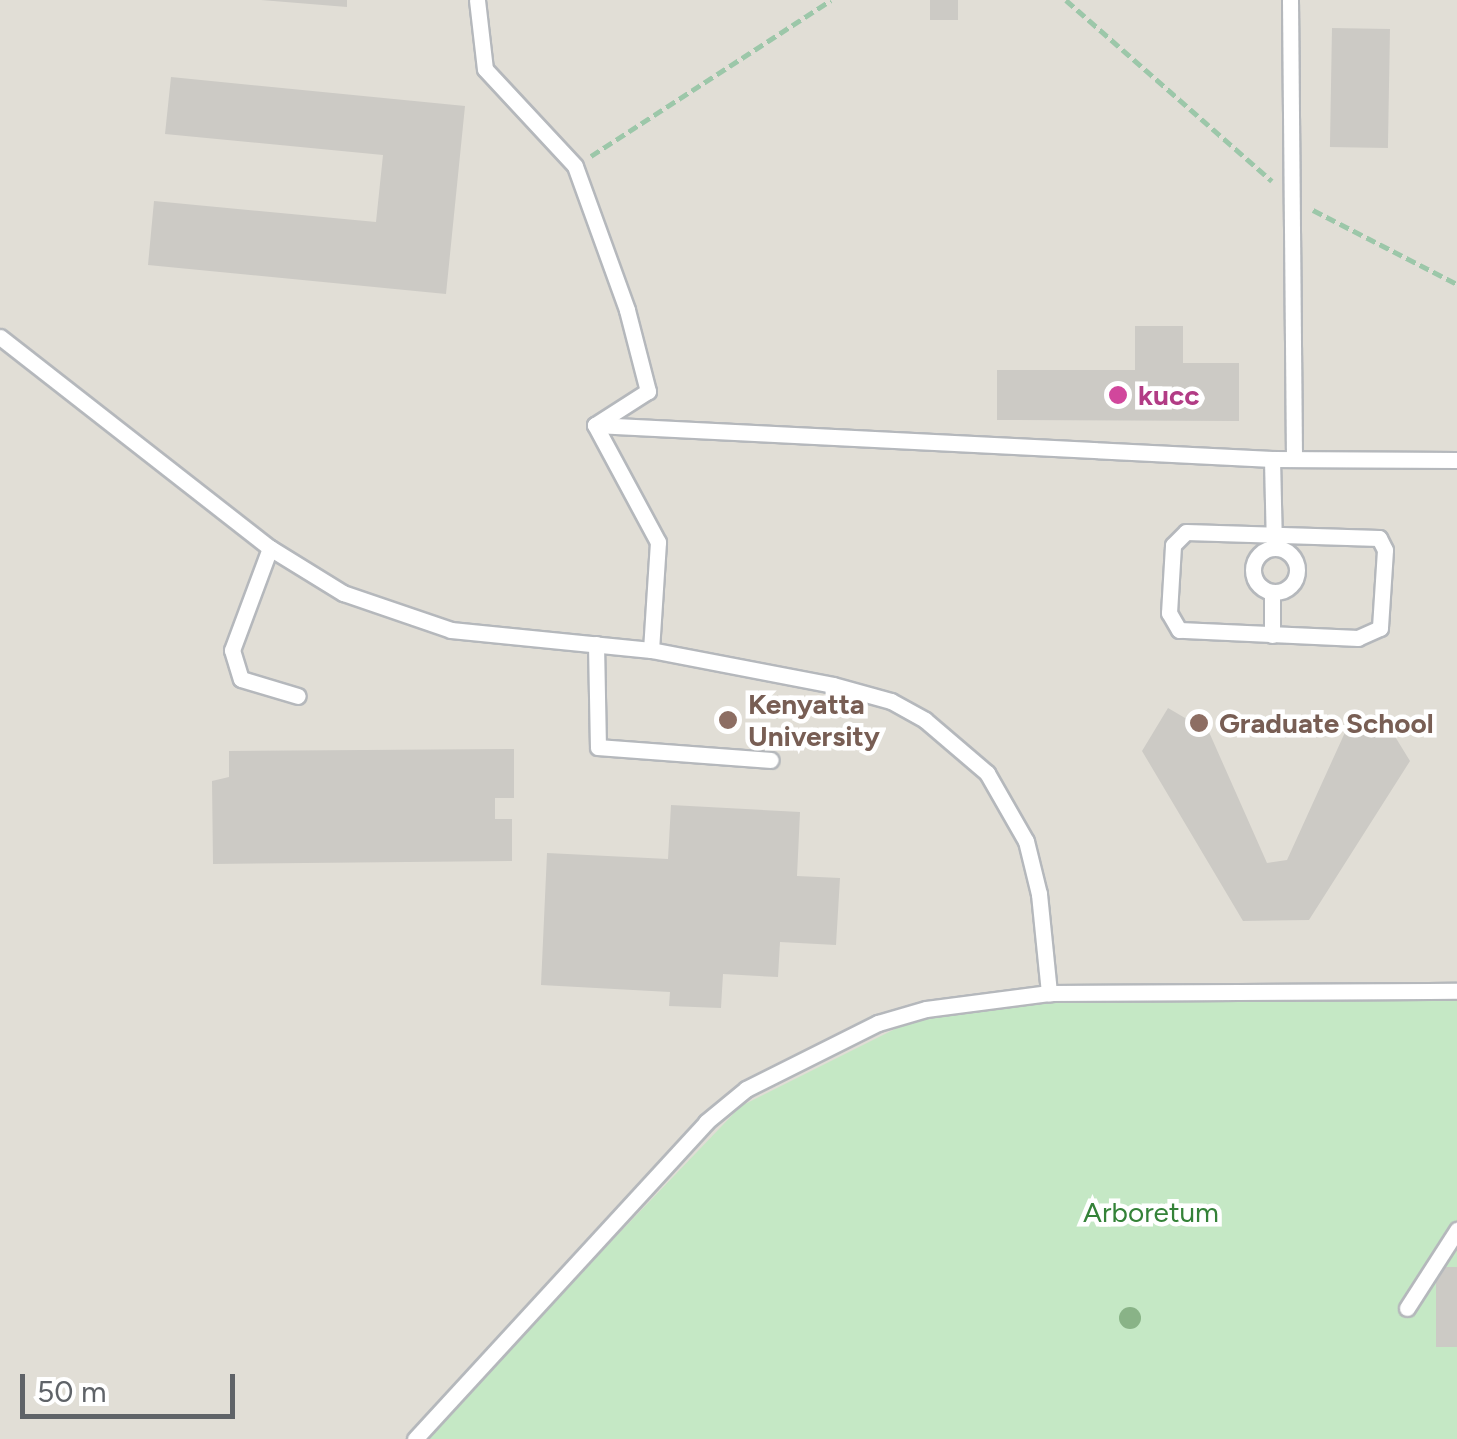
<!DOCTYPE html>
<style>
body{margin:0}
#map{position:relative;width:1457px;height:1439px;overflow:hidden;background:#f1efe8;font-family:Figtree,sans-serif}
div>[style]{position:absolute}
.education>*{inset:0;background:#e1ded6;transform-origin:0 0}
.green>*{inset:0;background:#c5e8c5}
.building>*{inset:0;background:#cccac5;transform-origin:0 0}
.path>*{height:5px;margin-top:-2.5px;transform-origin:0;background:repeating-linear-gradient(90deg,#9cc7a9 0 10px,transparent 0 15px)}
.roads{filter:drop-shadow(2px 0 #b5b8bc) drop-shadow(-2px 0 #b5b8bc) drop-shadow(0 2px #b5b8bc) drop-shadow(0 -2px #b5b8bc)}
.lane>*{height:15px;margin:-7.5px;padding:0 7.5px;transform-origin:7.5px;border-radius:7.5px;background:#fff}
.lane>.ring{margin:-7.5px;padding:0;box-sizing:content-box;background:none;border:15px solid #fff;border-radius:50%}
.trees>*{width:22px;height:22px;margin:-11px;border-radius:50%;background:#89b387}
.dots>*{width:28px;height:28px;translate:-50% -50%;box-sizing:border-box;border:5px solid #fff;border-radius:50%}
span{translate:-50% -50%;white-space:nowrap;text-align:center;line-height:1.15;-webkit-text-stroke:9px #fff;paint-order:stroke}
.hotel-label{font-size:28px;color:#b23c85;font-weight:700}
.left{translate:0 -50%;text-align:left}
.education-label{font-size:28px;color:#785e54;font-weight:700}
.park-label{font-size:28px;color:#348238}
.scale{position:absolute;left:20px;top:1374px;width:215px;height:45px;box-sizing:border-box;border:5px solid #5f6368;border-top:0;padding-left:12px;font-size:30px;line-height:35px;white-space:nowrap;color:#5f6368;-webkit-text-stroke:8px #fff;paint-order:stroke}
</style>
<div id="map">
<div class="education">
<div style="left:0;top:0;width:1457px;height:1439px"></div>
</div>
<div class="green">
<div style="clip-path:polygon(1457px 983px,1457px 1439px,422px 1439px,741px 1106px,917px 1018px,1056px 984px)"></div>
</div>
<div class="building">
<div style="clip-path:polygon(261px 0,347px 0,347px 7px)"></div>
<div style="left:930px;top:0;width:28px;height:20px"></div>
<div style="left:1332px;top:28px;width:58px;height:119px;rotate:1deg"></div>
<div style="clip-path:polygon(171px 77px,465px 106px,446px 294px,148px 265px,154px 201px,376px 222px,383px 155px,165px 134px)"></div>
<div style="clip-path:polygon(1135px 326px,1183px 326px,1183px 363px,1239px 363px,1239px 421px,997px 420px,997px 370px,1135px 370px)"></div>
<div style="clip-path:polygon(1168px 708px,1209px 732px,1267px 863px,1287px 860px,1347px 728px,1380px 712px,1410px 761px,1309px 920px,1243px 921px,1142px 751px)"></div>
<div style="clip-path:polygon(514px 749px,514px 798px,495px 798px,495px 819px,512px 819px,512px 861px,213px 864px,212px 781px,229px 777px,229px 751px)"></div>
<div style="clip-path:polygon(671px 805px,800px 812px,797px 876px,840px 878px,836px 945px,780px 942px,778px 977px,723px 974px,721px 1008px,669px 1006px,670px 992px,541px 985px,547px 853px,668px 859px)"></div>
<div style="left:1436px;top:1267px;width:21px;height:80px"></div>
</div>
<div class="path">
<div style="left:1066px;top:0;width:274px;rotate:41.3deg"></div>
<div style="left:591px;top:156px;width:286px;rotate:-33deg"></div>
<div style="left:1313px;top:210px;width:162px;rotate:27.2deg"></div>
</div>
<div class="roads">
<div class="lane">
<div style="left:477px;top:0;width:69px;rotate:83.4deg"></div>
<div style="left:485px;top:69px;width:132px;rotate:47.1deg"></div>
<div style="left:575px;top:166px;width:153px;rotate:70.1deg"></div>
<div style="left:627px;top:310px;width:84px;rotate:75.5deg"></div>
<div style="left:648px;top:391px;width:63px;rotate:147.3deg"></div>
<div style="left:1290px;top:0;width:459px;rotate:89.5deg"></div>
<div style="left:0;top:337px;width:343px;rotate:38deg"></div>
<div style="left:270px;top:548px;width:86px;rotate:31.7deg"></div>
<div style="left:343px;top:593px;width:114px;rotate:18.9deg"></div>
<div style="left:451px;top:630px;width:201px;rotate:5.7deg"></div>
<div style="left:651px;top:650px;width:185px;rotate:10.9deg"></div>
<div style="left:833px;top:685px;width:60px;rotate:15.4deg"></div>
<div style="left:891px;top:701px;width:39px;rotate:29deg"></div>
<div style="left:925px;top:720px;width:82px;rotate:40.5deg"></div>
<div style="left:987px;top:773px;width:78px;rotate:60.2deg"></div>
<div style="left:1026px;top:841px;width:55px;rotate:76.2deg"></div>
<div style="left:1039px;top:894px;width:100px;rotate:84.2deg"></div>
<div style="left:595px;top:425px;width:678px;rotate:2.88deg"></div>
<div style="left:1272px;top:459px;width:185px;rotate:0.3deg"></div>
<div style="left:595px;top:425px;width:133px;rotate:61.7deg"></div>
<div style="left:658px;top:542px;width:108px;rotate:93.7deg"></div>
<div style="left:1272px;top:459px;width:85px;rotate:88.7deg"></div>
<div style="left:1186px;top:532px;width:193px;rotate:1.8deg"></div>
<div style="left:1379px;top:538px;width:13px;rotate:63deg"></div>
<div style="left:1385px;top:550px;width:78px;rotate:93.7deg"></div>
<div style="left:1380px;top:628px;width:24px;rotate:156deg"></div>
<div style="left:1358px;top:638px;width:179px;rotate:-177.4deg"></div>
<div style="left:1179px;top:630px;width:20px;rotate:-120deg"></div>
<div style="left:1169px;top:613px;width:68px;rotate:-86.6deg"></div>
<div style="left:1173px;top:545px;width:18px;rotate:-45deg"></div>
<div class="ring" style="left:1253px;top:548px;width:29px;height:29px"></div>
<div style="left:270px;top:548px;width:109px;rotate:110.4deg"></div>
<div style="left:232px;top:650px;width:30px;rotate:73deg"></div>
<div style="left:241px;top:679px;width:59px;rotate:16.6deg"></div>
<div style="left:1272px;top:635px;width:42px;rotate:-90deg"></div>
<div style="left:596px;top:644px;width:103px;rotate:88.9deg"></div>
<div style="left:598px;top:747px;width:173px;rotate:4.3deg"></div>
<div style="left:1407px;top:1308px;width:93px;rotate:-57.3deg"></div>
<div style="left:415px;top:1439px;width:430px;rotate:-47.4deg"></div>
<div style="left:706px;top:1122px;width:52px;rotate:-39.5deg"></div>
<div style="left:746px;top:1089px;width:148px;rotate:-26.6deg"></div>
<div style="left:878px;top:1023px;width:50px;rotate:-16.3deg"></div>
<div style="left:926px;top:1009px;width:124px;rotate:-7.4deg"></div>
<div style="left:1049px;top:993px;width:408px;rotate:-0.3deg"></div>
</div>
</div>
<div class="trees">
<div style="left:1130px;top:1318px"></div>
</div>
<div class="dots">
<div style="left:1118px;top:395px;background:#d1479c"></div>
<div style="left:728px;top:720px;background:#8d6e63"></div>
<div style="left:1199px;top:723px;background:#8d6e63"></div>
</div>
<div class="hotel-label">
<span class="left" style="left:1138px;top:395px">kucc</span>
</div>
<div class="education-label">
<span class="left" style="left:748px;top:720px">Kenyatta<br>University</span>
<span class="left" style="left:1219px;top:723px">Graduate School</span>
</div>
<div class="park-label">
<span style="left:1151px;top:1212px">Arboretum</span>
</div>
<div class="scale">50 m</div>
</div>
